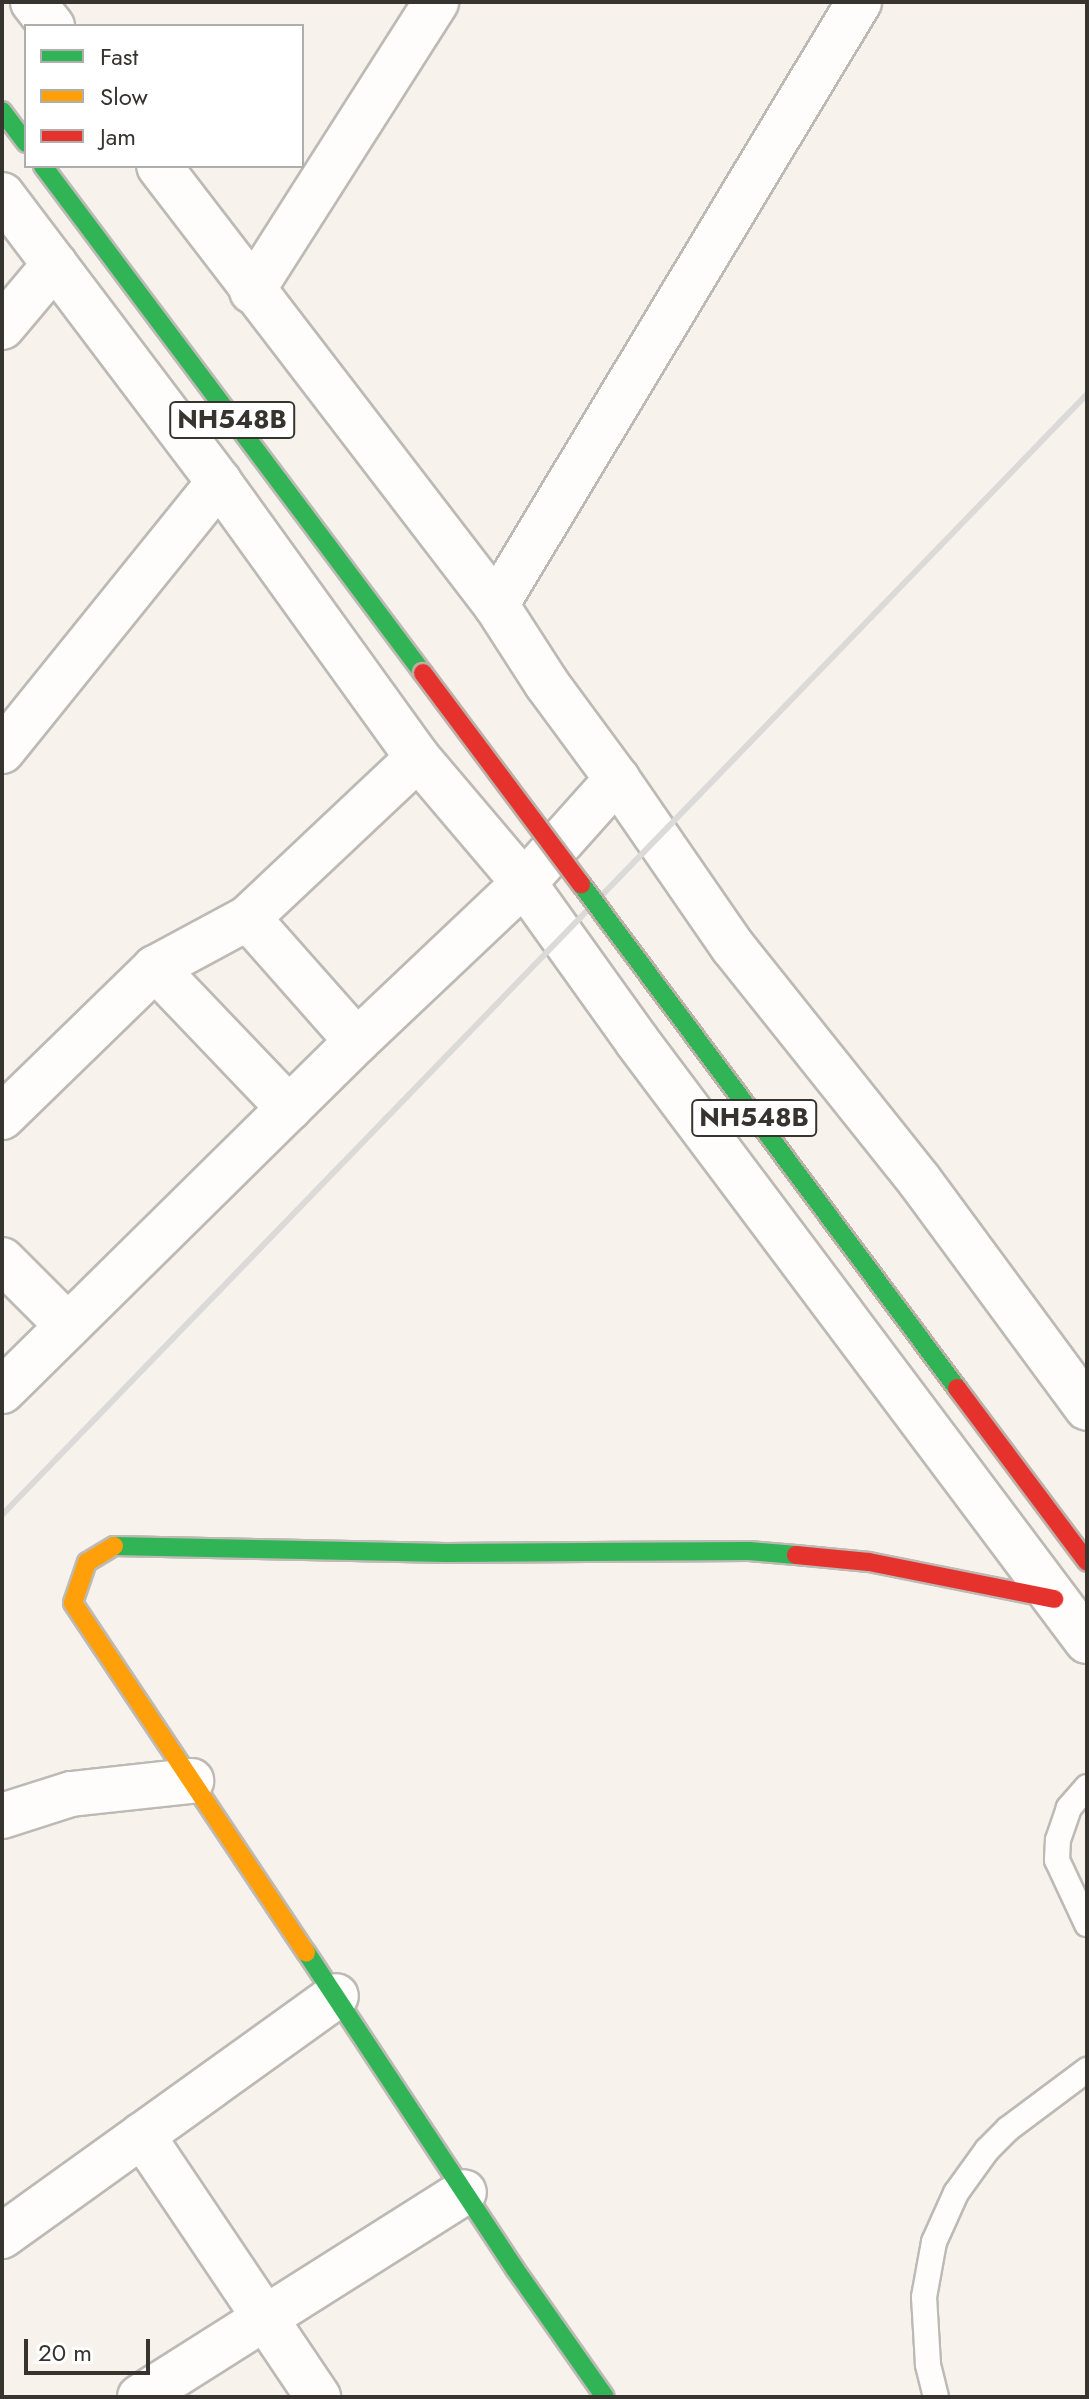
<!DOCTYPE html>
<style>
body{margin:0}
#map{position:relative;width:1089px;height:2399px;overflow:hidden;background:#f7f3ec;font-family:Jost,sans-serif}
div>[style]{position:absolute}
.roads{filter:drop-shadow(2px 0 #bdbab5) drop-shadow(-2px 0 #bdbab5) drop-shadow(0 2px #bdbab5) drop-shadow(0 -2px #bdbab5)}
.lane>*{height:24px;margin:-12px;padding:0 12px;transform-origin:12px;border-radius:12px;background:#fefdfc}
.street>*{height:44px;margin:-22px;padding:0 22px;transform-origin:22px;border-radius:22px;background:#fefdfc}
.fast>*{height:18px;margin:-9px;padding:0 9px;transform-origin:9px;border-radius:9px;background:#30b455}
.slow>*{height:18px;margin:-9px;padding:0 9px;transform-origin:9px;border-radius:9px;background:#ff9f0a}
.jam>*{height:18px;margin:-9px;padding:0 9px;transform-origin:9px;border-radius:9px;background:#e5322d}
.rail>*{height:6px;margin:-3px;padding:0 3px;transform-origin:3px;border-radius:3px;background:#dcdad8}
.bridges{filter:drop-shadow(2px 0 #bdb0a8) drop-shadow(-2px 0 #bdb0a8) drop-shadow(0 2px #bdb0a8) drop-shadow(0 -2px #bdb0a8)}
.fast-bridge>*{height:18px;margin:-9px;padding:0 9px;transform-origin:9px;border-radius:9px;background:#30b455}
.jam-bridge>*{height:18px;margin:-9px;padding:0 9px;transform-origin:9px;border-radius:9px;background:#e5322d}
span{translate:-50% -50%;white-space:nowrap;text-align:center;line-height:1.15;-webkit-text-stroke:8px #fff;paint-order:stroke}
.shield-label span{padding:2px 6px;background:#fff;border:2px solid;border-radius:6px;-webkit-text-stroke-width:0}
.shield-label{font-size:26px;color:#373430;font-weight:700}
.frame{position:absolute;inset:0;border:4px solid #373430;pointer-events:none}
.legend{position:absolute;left:24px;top:24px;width:280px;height:144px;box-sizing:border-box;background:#fff;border:2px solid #afaeac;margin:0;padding:10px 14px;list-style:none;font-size:24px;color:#373430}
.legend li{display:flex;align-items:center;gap:16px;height:40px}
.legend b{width:40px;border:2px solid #afaeac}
.scale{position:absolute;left:24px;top:2339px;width:126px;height:36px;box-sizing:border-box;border:4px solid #373430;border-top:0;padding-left:10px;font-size:24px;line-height:28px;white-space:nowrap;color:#373430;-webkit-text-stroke:6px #fff;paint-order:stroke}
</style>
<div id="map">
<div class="roads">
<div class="lane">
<div style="left:1087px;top:1787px;width:28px;rotate:131deg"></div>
<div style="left:1069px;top:1808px;width:34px;rotate:109deg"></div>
<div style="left:1058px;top:1840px;width:20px;rotate:93deg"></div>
<div style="left:1057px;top:1860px;width:71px;rotate:64.9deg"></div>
<div style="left:936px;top:2397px;width:34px;rotate:-104deg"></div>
<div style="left:928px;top:2364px;width:67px;rotate:-93.4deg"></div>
<div style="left:924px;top:2297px;width:56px;rotate:-79.7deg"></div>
<div style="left:934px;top:2242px;width:54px;rotate:-65.8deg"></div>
<div style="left:956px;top:2193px;width:53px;rotate:-54.2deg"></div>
<div style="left:987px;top:2150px;width:30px;rotate:-45deg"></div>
<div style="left:1008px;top:2129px;width:99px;rotate:-36.8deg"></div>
</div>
<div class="street">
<div style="left:33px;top:2px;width:31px;rotate:52deg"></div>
<div style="left:2px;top:195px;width:360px;rotate:52.9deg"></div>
<div style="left:219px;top:482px;width:340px;rotate:54.2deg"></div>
<div style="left:418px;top:758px;width:164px;rotate:49.7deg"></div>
<div style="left:524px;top:883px;width:194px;rotate:54.4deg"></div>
<div style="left:637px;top:1041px;width:750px;rotate:53.13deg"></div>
<div style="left:252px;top:291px;width:343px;rotate:-57.5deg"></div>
<div style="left:2px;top:327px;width:82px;rotate:-49.9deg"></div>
<div style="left:496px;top:605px;width:704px;rotate:-58.95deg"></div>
<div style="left:2px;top:751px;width:346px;rotate:-51.1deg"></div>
<div style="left:617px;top:779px;width:204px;rotate:55.4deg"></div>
<div style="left:733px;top:947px;width:298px;rotate:51.4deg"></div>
<div style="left:919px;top:1180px;width:283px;rotate:53.6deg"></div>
<div style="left:248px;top:918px;width:164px;rotate:48.5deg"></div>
<div style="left:155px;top:968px;width:194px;rotate:46.3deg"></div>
<div style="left:2px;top:1117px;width:214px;rotate:-44.2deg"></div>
<div style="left:155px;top:968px;width:106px;rotate:-28.3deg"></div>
<div style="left:248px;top:918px;width:233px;rotate:-43.3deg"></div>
<div style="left:2px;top:1260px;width:93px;rotate:45deg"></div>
<div style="left:2px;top:1391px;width:499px;rotate:-44.6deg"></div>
<div style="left:357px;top:1041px;width:230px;rotate:-43.4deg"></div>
<div style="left:524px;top:883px;width:140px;rotate:-48.2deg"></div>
<div style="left:617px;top:779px;width:118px;rotate:-126.4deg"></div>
<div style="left:547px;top:684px;width:94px;rotate:-122.8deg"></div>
<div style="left:496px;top:605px;width:553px;rotate:-127.51deg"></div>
<div style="left:2px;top:1816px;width:72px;rotate:-17.7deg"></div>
<div style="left:71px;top:1794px;width:121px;rotate:-6.2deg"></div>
<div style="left:142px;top:2135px;width:316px;rotate:56.1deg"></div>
<div style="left:2px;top:2236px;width:411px;rotate:-35.7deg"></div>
<div style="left:140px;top:2397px;width:383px;rotate:-32.3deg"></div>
</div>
<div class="fast">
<div style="left:2px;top:111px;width:40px;rotate:53deg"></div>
<div style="left:43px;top:166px;width:634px;rotate:53.15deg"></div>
<div style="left:114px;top:1546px;width:332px;rotate:1.2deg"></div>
<div style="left:446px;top:1553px;width:303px;rotate:-0.4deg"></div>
<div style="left:749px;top:1551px;width:47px;rotate:4.9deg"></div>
<div style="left:306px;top:1952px;width:380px;rotate:56.6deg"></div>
<div style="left:515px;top:2269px;width:156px;rotate:54.9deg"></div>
</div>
<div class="slow">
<div style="left:114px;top:1546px;width:31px;rotate:149deg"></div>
<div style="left:87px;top:1562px;width:43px;rotate:108.9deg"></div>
<div style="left:73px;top:1603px;width:420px;rotate:56.3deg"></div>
</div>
<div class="jam">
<div style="left:796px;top:1555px;width:73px;rotate:5.5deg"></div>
<div style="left:869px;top:1562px;width:189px;rotate:11.3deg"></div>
</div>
</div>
<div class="rail">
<div style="left:2px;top:1515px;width:1560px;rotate:-45.93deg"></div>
</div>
<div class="bridges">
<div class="fast-bridge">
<div style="left:581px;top:884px;width:629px;rotate:53.28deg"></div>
</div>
<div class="jam-bridge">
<div style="left:423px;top:673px;width:264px;rotate:53.2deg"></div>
<div style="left:957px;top:1388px;width:217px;rotate:53.2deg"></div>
</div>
</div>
<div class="shield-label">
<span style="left:232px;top:420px">NH548B</span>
<span style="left:754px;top:1118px">NH548B</span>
</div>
<div class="frame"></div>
<ul class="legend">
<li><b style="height:10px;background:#30b455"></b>Fast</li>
<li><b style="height:10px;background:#ff9f0a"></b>Slow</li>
<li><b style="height:10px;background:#e5322d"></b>Jam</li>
</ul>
<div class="scale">20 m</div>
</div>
